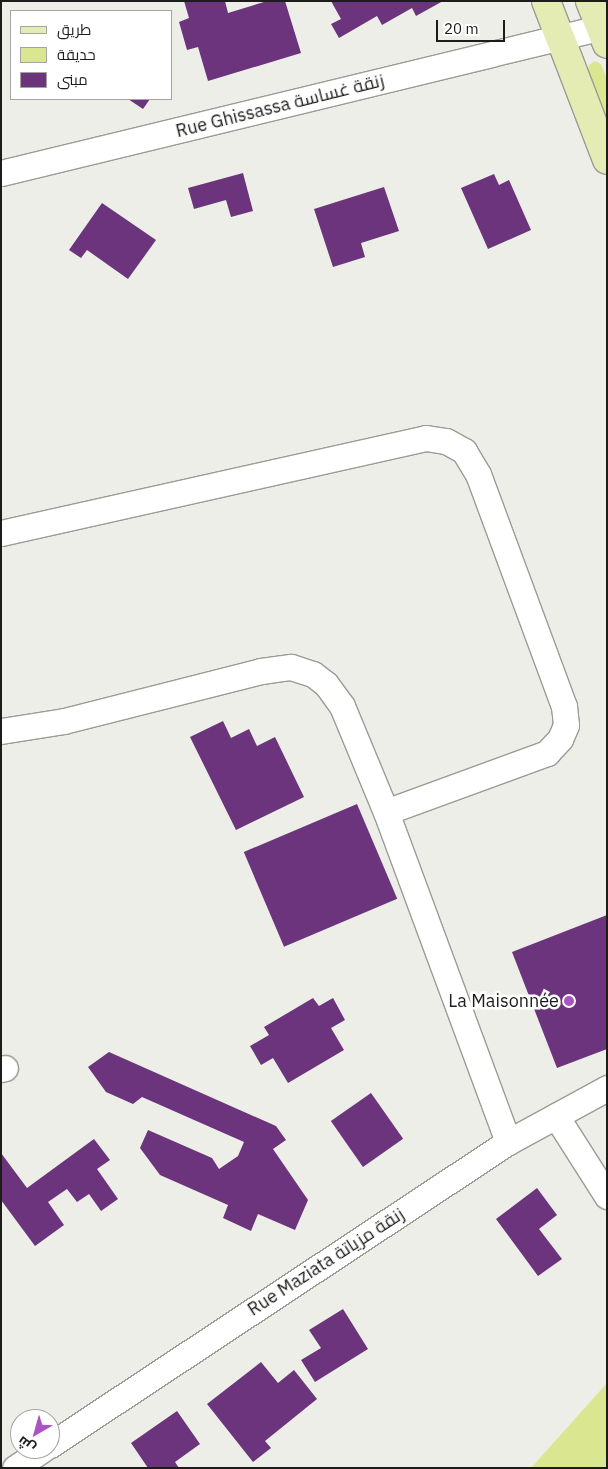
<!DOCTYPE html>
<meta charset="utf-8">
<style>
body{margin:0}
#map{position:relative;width:608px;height:1469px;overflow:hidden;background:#edeee7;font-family:"IBM Plex Sans",Cairo,sans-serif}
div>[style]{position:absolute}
.green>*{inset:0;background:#dbe691}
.building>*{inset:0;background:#6c347c;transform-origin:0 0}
.roads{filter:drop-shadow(1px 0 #9a9c95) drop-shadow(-1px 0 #9a9c95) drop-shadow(0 1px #9a9c95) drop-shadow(0 -1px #9a9c95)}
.minor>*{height:25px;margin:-12.5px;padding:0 12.5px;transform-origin:12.5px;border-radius:12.5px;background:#fff}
.major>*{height:28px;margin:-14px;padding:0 14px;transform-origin:14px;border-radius:14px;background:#e4ebb3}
.dots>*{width:14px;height:14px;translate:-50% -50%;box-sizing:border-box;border:2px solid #fff;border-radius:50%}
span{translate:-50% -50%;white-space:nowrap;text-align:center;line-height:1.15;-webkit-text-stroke:5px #fff;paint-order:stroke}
.street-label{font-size:18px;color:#1c1d1a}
.poi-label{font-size:18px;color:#1c1d1a}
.right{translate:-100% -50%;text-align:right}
.frame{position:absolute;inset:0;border:2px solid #1c1d1a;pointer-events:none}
.legend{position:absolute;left:10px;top:10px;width:162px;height:90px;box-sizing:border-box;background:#fff;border:1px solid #a4a5a3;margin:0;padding:6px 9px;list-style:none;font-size:15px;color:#1c1d1a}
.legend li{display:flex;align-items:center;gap:10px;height:25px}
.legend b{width:25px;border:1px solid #a4a5a3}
.north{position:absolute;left:10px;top:1409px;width:50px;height:50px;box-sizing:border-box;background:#fff;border:1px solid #a4a5a3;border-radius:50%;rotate:218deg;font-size:14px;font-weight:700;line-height:20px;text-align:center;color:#1c1d1a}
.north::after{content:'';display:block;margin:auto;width:18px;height:22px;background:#aa54c3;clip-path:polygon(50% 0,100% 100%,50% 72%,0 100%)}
.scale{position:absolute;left:436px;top:20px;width:69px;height:22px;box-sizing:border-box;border:2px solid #1c1d1a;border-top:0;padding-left:6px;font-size:15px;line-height:18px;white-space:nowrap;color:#1c1d1a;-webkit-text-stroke:4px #fff;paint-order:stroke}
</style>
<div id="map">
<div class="green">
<div style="clip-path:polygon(595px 61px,601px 64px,607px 79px,607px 120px,588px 71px,589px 65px)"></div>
<div style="clip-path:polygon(607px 1383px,607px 1468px,531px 1468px)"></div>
</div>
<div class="building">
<div style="clip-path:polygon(184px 1px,225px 1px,228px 13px,267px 1px,285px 1px,301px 53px,208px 81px,198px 47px,187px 50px,179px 22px,189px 18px)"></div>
<div style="clip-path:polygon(331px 1px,443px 1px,416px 16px,412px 8px,382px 25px,377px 16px,339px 38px,331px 24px,341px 19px)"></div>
<div style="clip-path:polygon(128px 99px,150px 99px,143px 109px)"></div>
<div style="clip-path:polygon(243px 173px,253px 211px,231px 217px,226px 200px,194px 209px,188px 188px)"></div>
<div style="clip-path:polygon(494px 174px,499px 185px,509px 180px,531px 230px,488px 249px,461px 188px)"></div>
<div style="clip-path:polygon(384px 187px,399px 231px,361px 243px,365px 257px,333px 267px,314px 209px)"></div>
<div style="clip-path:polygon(102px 203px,156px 240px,128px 279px,87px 250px,81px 258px,69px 250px)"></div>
<div style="clip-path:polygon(223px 721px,231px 738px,249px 729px,257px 746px,275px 737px,304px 797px,236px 830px,190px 737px)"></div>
<div style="left:357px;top:804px;width:103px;height:123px;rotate:67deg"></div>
<div style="clip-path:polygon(607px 915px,607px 1049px,557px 1068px,512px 952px)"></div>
<div style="clip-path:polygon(313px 998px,319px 1006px,333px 998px,345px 1020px,331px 1028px,344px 1050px,288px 1083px,273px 1058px,261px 1065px,250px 1046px,269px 1035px,264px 1027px)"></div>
<div style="clip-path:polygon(109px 1052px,276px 1126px,286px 1140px,273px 1149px,308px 1200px,295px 1230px,258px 1214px,251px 1231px,223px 1218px,228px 1205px,160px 1175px,140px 1148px,148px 1130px,212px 1158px,219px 1169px,238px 1156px,244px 1142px,142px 1097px,133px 1104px,106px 1092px,88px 1067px)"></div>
<div style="left:371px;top:1093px;width:56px;height:49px;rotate:55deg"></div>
<div style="clip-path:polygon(94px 1139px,110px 1160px,97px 1169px,118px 1199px,101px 1211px,89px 1194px,77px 1202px,67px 1189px,48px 1202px,64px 1225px,35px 1246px,1px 1200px,1px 1153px,27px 1188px)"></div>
<div style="clip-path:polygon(537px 1188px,557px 1215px,539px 1229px,562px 1259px,538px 1276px,496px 1219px)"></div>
<div style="clip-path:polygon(343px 1309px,368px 1349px,315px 1382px,301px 1360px,321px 1348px,309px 1330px)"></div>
<div style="clip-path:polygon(261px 1362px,278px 1383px,294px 1370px,317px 1399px,265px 1441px,271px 1448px,253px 1462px,207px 1404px)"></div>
<div style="clip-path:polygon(177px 1411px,200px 1444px,175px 1462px,179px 1468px,148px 1468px,131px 1443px)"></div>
</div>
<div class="roads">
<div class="minor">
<div style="left:1px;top:173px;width:624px;rotate:-13.64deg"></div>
<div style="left:1px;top:533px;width:435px;rotate:-12.6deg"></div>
<div style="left:426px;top:438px;width:20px;rotate:9deg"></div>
<div style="left:446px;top:441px;width:21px;rotate:29deg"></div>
<div style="left:464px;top:451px;width:27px;rotate:59deg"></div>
<div style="left:478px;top:474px;width:247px;rotate:69.7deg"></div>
<div style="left:564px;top:706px;width:19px;rotate:84deg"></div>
<div style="left:566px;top:725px;width:15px;rotate:113deg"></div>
<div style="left:560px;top:739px;width:19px;rotate:133deg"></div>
<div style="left:547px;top:753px;width:171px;rotate:159.9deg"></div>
<div style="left:1px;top:731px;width:64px;rotate:-9deg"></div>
<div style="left:64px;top:721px;width:203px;rotate:-14.2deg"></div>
<div style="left:261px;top:671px;width:30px;rotate:-8deg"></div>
<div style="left:291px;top:667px;width:23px;rotate:18deg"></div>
<div style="left:313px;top:674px;width:16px;rotate:38deg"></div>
<div style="left:326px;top:684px;width:27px;rotate:54deg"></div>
<div style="left:342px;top:706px;width:115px;rotate:67.5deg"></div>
<div style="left:386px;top:812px;width:352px;rotate:69.7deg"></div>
<div style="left:1px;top:1069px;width:4px;rotate:-14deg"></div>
<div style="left:556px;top:1116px;width:95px;rotate:57.5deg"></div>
<div style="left:50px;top:1445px;width:549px;rotate:-33.49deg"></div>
<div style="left:508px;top:1142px;width:113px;rotate:-28.6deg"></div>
<div style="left:15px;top:1468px;width:34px;rotate:-34deg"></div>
</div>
<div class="major">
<div style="left:546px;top:1px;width:170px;rotate:69deg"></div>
<div style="left:590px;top:1px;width:46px;rotate:68.4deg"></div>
</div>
</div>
<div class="dots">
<div style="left:569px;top:1001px;background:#aa54c3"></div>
</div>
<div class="street-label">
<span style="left:280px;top:106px;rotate:-14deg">Rue Ghissassa زنقة غساسة</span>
<span style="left:326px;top:1262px;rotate:-33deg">Rue Maziata زنقة مزياتة</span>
</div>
<div class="poi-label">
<span class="right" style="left:559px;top:1001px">La Maisonnée</span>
</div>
<div class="frame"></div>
<ul class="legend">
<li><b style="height:6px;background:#e4ebb3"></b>طريق</li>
<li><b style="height:14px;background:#dbe691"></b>حديقة</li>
<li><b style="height:14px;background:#6c347c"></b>مبنى</li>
</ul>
<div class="north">ش</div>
<div class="scale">20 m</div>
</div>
